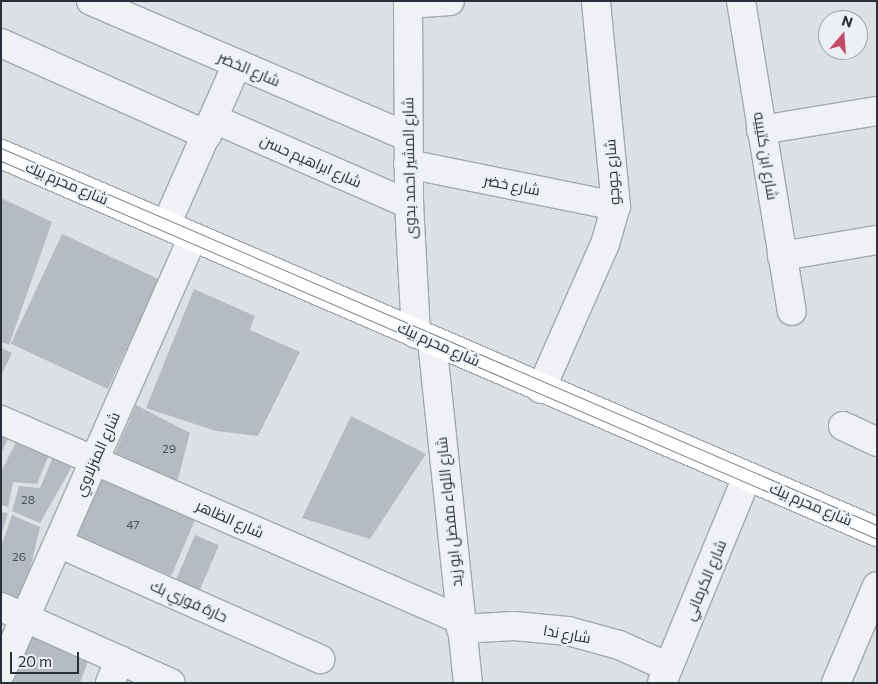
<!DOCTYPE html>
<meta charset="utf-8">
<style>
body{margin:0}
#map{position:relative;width:878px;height:684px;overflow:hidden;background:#dde1e5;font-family:Commissioner,Cairo,sans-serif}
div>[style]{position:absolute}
.building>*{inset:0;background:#b5bbc2;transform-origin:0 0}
.roads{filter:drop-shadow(1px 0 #a3a8af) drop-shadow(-1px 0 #a3a8af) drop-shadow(0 1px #a3a8af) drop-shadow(0 -1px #a3a8af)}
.minor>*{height:28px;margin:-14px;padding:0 14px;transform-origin:14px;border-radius:14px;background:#eff1f4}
.major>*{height:28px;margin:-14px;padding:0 14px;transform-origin:14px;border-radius:14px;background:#fff}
.tram>*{height:1px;margin:-0.5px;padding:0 0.5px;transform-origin:0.5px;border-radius:0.5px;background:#78828e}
span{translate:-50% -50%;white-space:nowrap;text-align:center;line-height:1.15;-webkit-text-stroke:4px #ecf0f3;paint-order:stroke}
.number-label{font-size:12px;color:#4b535d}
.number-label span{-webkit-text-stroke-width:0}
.street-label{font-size:15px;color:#28303b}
.frame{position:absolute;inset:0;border:2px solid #28303b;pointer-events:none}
.north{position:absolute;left:818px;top:10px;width:50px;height:50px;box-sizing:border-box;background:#ecf0f3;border:1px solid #9ea3a9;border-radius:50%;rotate:18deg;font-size:14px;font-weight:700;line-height:20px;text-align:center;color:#28303b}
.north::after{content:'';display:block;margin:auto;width:18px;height:22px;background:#c14b68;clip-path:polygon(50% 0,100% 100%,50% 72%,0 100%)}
.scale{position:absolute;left:10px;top:652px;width:69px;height:22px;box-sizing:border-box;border:2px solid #28303b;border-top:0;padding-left:6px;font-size:15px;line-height:18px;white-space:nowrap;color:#28303b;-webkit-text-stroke:4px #ecf0f3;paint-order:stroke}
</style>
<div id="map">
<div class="building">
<div style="clip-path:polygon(1px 198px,52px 222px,9px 345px,1px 342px)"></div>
<div style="left:62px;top:234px;width:107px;height:121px;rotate:25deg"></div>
<div style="clip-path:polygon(194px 289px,255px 316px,250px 330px,300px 352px,258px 436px,216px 431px,146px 408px)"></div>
<div style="clip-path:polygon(1px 348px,12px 353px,1px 376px)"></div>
<div style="clip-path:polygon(136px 405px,190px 433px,176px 486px,114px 456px)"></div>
<div style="clip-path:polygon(351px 416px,426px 454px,370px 539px,302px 518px)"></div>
<div style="clip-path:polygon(1px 431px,10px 434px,1px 454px)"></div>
<div style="clip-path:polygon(19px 436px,51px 450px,37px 484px,13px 482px,8px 507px,1px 505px,1px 472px)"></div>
<div style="clip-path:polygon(55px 452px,75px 461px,40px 523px,12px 511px,19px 486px,40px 488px)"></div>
<div style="left:96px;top:469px;width:111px;height:69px;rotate:23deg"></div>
<div style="clip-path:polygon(1px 512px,8px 513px,2px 532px,1px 532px)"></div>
<div style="clip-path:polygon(12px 515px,40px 527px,21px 608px,1px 599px,1px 547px)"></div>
<div style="left:195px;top:535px;width:26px;height:54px;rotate:23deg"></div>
<div style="clip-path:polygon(35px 629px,91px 653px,80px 683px,13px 683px)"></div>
</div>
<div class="roads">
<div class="minor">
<div style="left:91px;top:1px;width:345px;rotate:23.2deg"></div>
<div style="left:408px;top:1px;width:203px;rotate:89.7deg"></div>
<div style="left:409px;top:204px;width:130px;rotate:86.9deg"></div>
<div style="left:741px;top:1px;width:314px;rotate:80.7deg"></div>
<div style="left:408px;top:4px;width:42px;rotate:-4.1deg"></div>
<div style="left:1px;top:43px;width:226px;rotate:24.1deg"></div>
<div style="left:214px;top:119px;width:213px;rotate:23.6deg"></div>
<div style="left:761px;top:130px;width:118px;rotate:-9.3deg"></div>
<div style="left:408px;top:164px;width:212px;rotate:11.4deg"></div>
<div style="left:166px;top:225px;width:176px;rotate:-66.2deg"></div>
<div style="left:782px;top:256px;width:96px;rotate:-9.6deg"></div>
<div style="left:432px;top:341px;width:344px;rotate:84deg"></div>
<div style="left:541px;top:389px;width:158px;rotate:-66.2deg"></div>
<div style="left:605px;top:244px;width:40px;rotate:-74deg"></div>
<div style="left:616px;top:206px;width:206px;rotate:-95.6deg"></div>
<div style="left:1px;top:420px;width:499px;rotate:23.5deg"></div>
<div style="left:843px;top:426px;width:38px;rotate:25deg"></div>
<div style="left:58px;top:543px;width:287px;rotate:23.9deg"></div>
<div style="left:1px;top:607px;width:186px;rotate:24.1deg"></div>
<div style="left:461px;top:629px;width:53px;rotate:-3.2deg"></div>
<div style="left:514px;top:626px;width:54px;rotate:5.3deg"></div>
<div style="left:568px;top:631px;width:53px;rotate:15.4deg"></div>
<div style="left:619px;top:645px;width:54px;rotate:24.2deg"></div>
<div style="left:1px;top:672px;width:475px;rotate:-66.2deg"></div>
<div style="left:110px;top:683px;width:25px;rotate:-67deg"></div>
<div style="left:662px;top:683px;width:223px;rotate:-67.6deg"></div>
<div style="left:836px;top:683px;width:105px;rotate:-67.1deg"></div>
</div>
<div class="major">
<div style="left:1px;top:154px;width:954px;rotate:23.34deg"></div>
</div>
</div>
<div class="tram">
<div style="left:1px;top:148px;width:954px;rotate:23.29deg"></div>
<div style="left:1px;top:161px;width:954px;rotate:23.34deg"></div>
</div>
<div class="number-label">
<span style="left:169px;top:449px">29</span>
<span style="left:28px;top:500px">28</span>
<span style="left:133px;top:525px">47</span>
<span style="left:19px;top:557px">26</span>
</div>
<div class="street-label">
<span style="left:249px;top:69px;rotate:23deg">شارع الخضر</span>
<span style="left:766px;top:156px;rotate:81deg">شارع ابن كتيبيه</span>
<span style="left:311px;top:161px;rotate:24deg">شارع ابراهيم حسن</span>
<span style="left:409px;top:168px;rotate:-91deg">شارع المشير احمد بدوى</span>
<span style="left:612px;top:172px;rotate:-94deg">شارع جوجو</span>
<span style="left:67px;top:183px;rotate:23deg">شارع محرم بيك</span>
<span style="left:512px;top:185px;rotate:11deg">شارع خضر</span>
<span style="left:439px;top:344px;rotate:24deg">شارع محرم بيك</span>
<span style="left:97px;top:454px;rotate:-66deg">شارع المنزلاوي</span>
<span style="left:811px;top:504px;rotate:23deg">شارع محرم بيك</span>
<span style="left:449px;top:512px;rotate:-96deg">شارع اللواء مفضل ابو زيد</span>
<span style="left:230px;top:519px;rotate:24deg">شارع الظاهر</span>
<span style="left:705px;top:580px;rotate:-67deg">شارع الكرماني</span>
<span style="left:189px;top:601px;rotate:24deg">حارة فوزي بك</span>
<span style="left:567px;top:634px;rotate:10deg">شارع ندا</span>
</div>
<div class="frame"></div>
<div class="north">N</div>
<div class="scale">20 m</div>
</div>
